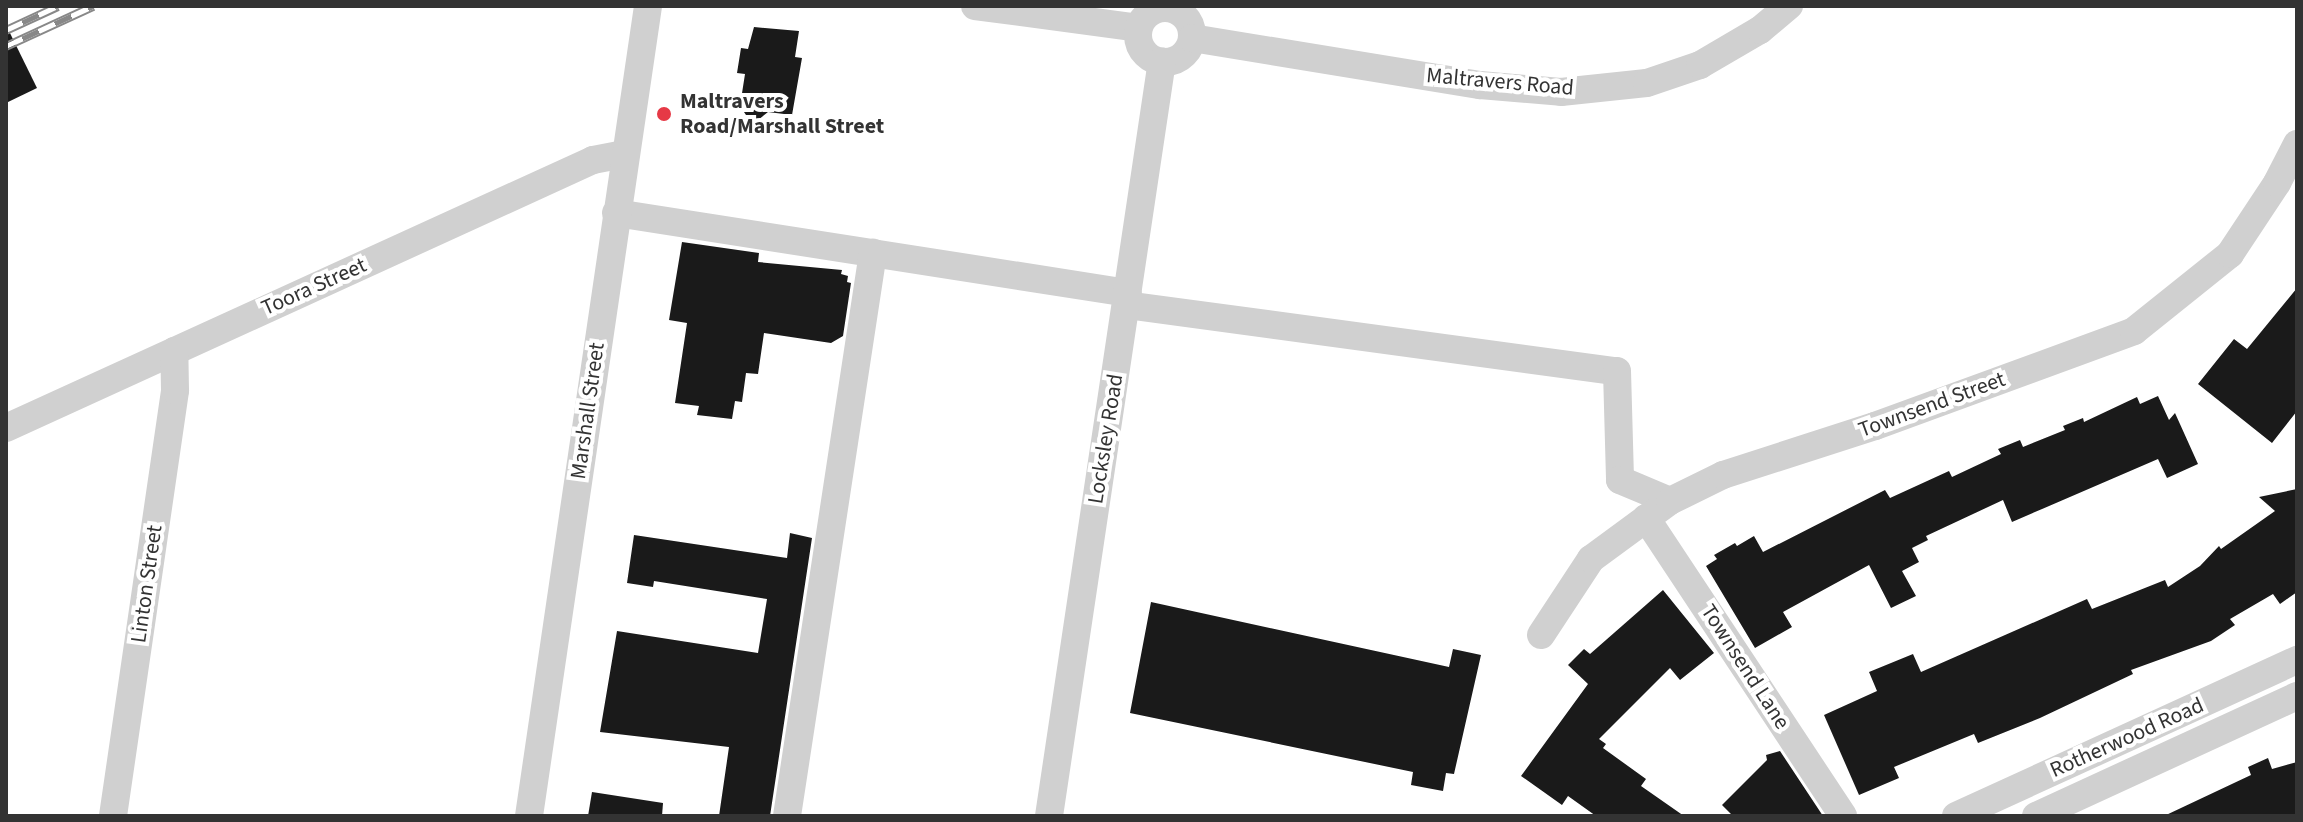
<!DOCTYPE html>
<style>
body{margin:0}
#map{position:relative;width:2303px;height:822px;overflow:hidden;background:#fff;font-family:"Source Sans 3",sans-serif}
div>[style]{position:absolute}
.building>*{inset:0;background:#1a1a1a}
.minor>*{height:28px;margin:-14px;padding:0 14px;transform-origin:14px;border-radius:14px;background:#d0d0d0}
.minor>.ring{margin:-14px;padding:0;box-sizing:content-box;background:none;border:28px solid #d0d0d0;border-radius:50%}
.rail>*{height:9px;margin-top:-4.5px;transform-origin:0;background:repeating-linear-gradient(90deg,#fff 0 18px,#888 0 36px);box-sizing:border-box;border-block:2px solid #888}
.dots>*{width:22px;height:22px;translate:-50% -50%;box-sizing:border-box;border:4px solid #fff;border-radius:50%}
span{translate:-50% -50%;white-space:nowrap;text-align:center;line-height:1.15;-webkit-text-stroke:8px #fff;paint-order:stroke}
.street-label{font-size:22px;color:#333}
.poi-label{font-size:22px;color:#333;font-weight:700}
.left{translate:0 -50%;text-align:left}
.frame{position:absolute;inset:0;border:8px solid #333;pointer-events:none}
</style>
<div id="map">
<div class="building">
<div style="clip-path:polygon(6px 25px,37px 88px,6px 103px)"></div>
<div style="clip-path:polygon(754px 27px,799px 31px,795px 57px,802px 58px,792px 115px,768px 112px,758px 120px,748px 118px,740px 106px,745px 74px,737px 73px,741px 48px,748px 49px)"></div>
<div style="clip-path:polygon(682px 242px,759px 253px,758px 262px,842px 270px,841px 274px,848px 276px,847px 282px,851px 283px,843px 336px,831px 343px,764px 333px,758px 374px,746px 373px,742px 402px,735px 401px,732px 419px,697px 415px,699px 406px,675px 403px,687px 323px,669px 320px)"></div>
<div style="clip-path:polygon(2297px 288px,2297px 411px,2272px 443px,2198px 384px,2234px 339px,2247px 349px)"></div>
<div style="clip-path:polygon(2158px 396px,2169px 420px,2175px 413px,2198px 464px,2167px 478px,2158px 459px,2012px 522px,2003px 500px,1926px 536px,1928px 540px,1912px 548px,1919px 562px,1902px 571px,1916px 596px,1891px 608px,1869px 565px,1783px 612px,1792px 627px,1755px 648px,1706px 566px,1717px 559px,1714px 555px,1735px 543px,1737px 546px,1754px 536px,1763px 552px,1885px 490px,1890px 498px,1949px 471px,1952px 477px,2001px 454px,1998px 449px,2020px 440px,2023px 447px,2065px 430px,2063px 426px,2083px 418px,2084px 422px,2137px 397px,2140px 404px)"></div>
<div style="clip-path:polygon(2297px 489px,2297px 592px,2280px 604px,2273px 594px,2230px 619px,2235px 625px,2211px 641px,2131px 670px,2133px 674px,2040px 718px,1978px 743px,1974px 734px,1894px 767px,1899px 778px,1859px 795px,1824px 715px,1877px 691px,1869px 672px,1913px 654px,1921px 672px,2087px 599px,2092px 609px,2165px 580px,2168px 587px,2200px 566px,2219px 546px,2221px 549px,2275px 511px,2259px 497px)"></div>
<div style="clip-path:polygon(790px 533px,812px 538px,770px 816px,719px 816px,729px 747px,600px 732px,617px 631px,758px 653px,767px 599px,654px 581px,653px 587px,627px 583px,634px 535px,787px 558px)"></div>
<div style="clip-path:polygon(1663px 590px,1714px 653px,1680px 680px,1670px 668px,1599px 739px,1606px 744px,1603px 748px,1646px 779px,1641px 786px,1684px 816px,1596px 816px,1568px 796px,1562px 805px,1521px 776px,1588px 684px,1568px 665px,1584px 649px,1590px 654px)"></div>
<div style="clip-path:polygon(1151px 602px,1449px 667px,1453px 649px,1481px 655px,1454px 774px,1446px 773px,1443px 791px,1411px 785px,1413px 772px,1130px 713px)"></div>
<div style="clip-path:polygon(1780px 751px,1823px 816px,1733px 816px,1722px 805px,1767px 760px,1766px 755px)"></div>
<div style="clip-path:polygon(2268px 758px,2272px 769px,2297px 762px,2297px 816px,2164px 816px,2251px 775px,2248px 767px)"></div>
<div style="clip-path:polygon(592px 792px,663px 803px,662px 816px,588px 816px)"></div>
</div>
<div class="minor">
<div style="left:975px;top:6px;width:165px;rotate:7.6deg"></div>
<div class="ring" style="left:1138px;top:8px;width:26px;height:26px"></div>
<div style="left:1192px;top:38px;width:292px;rotate:9.3deg"></div>
<div style="left:1480px;top:85px;width:81px;rotate:4.9deg"></div>
<div style="left:1561px;top:92px;width:86px;rotate:-6deg"></div>
<div style="left:1647px;top:83px;width:56px;rotate:-18.8deg"></div>
<div style="left:1700px;top:65px;width:69px;rotate:-30.3deg"></div>
<div style="left:1760px;top:30px;width:38px;rotate:-40deg"></div>
<div style="left:616px;top:213px;width:518px;rotate:8.88deg"></div>
<div style="left:1126px;top:305px;width:495px;rotate:7.7deg"></div>
<div style="left:1617px;top:371px;width:109px;rotate:88.4deg"></div>
<div style="left:1620px;top:480px;width:54px;rotate:22.8deg"></div>
<div style="left:6px;top:428px;width:645px;rotate:-24.54deg"></div>
<div style="left:593px;top:160px;width:33px;rotate:-11deg"></div>
<div style="left:1646px;top:518px;width:357px;rotate:56.5deg"></div>
<div style="left:1541px;top:635px;width:91px;rotate:-56.7deg"></div>
<div style="left:1591px;top:559px;width:98px;rotate:-36.3deg"></div>
<div style="left:1670px;top:501px;width:59px;rotate:-26.1deg"></div>
<div style="left:1723px;top:475px;width:160px;rotate:-17.9deg"></div>
<div style="left:1875px;top:426px;width:276px;rotate:-20.1deg"></div>
<div style="left:2134px;top:331px;width:123px;rotate:-38.7deg"></div>
<div style="left:2230px;top:254px;width:85px;rotate:-56.5deg"></div>
<div style="left:2277px;top:183px;width:44px;rotate:-62.9deg"></div>
<div style="left:113px;top:816px;width:430px;rotate:-81.7deg"></div>
<div style="left:175px;top:390px;width:39px;rotate:-91deg"></div>
<div style="left:529px;top:816px;width:819px;rotate:-81.64deg"></div>
<div style="left:787px;top:816px;width:570px;rotate:-81.32deg"></div>
<div style="left:1049px;top:816px;width:763px;rotate:-81.49deg"></div>
<div style="left:1956px;top:816px;width:375px;rotate:-24.6deg"></div>
<div style="left:2036px;top:816px;width:287px;rotate:-24.7deg"></div>
</div>
<div class="rail">
<div style="left:6px;top:30px;width:57px;rotate:-24.8deg"></div>
<div style="left:6px;top:46px;width:96px;rotate:-24.7deg"></div>
</div>
<div class="dots">
<div style="left:664px;top:114px;background:#e63946"></div>
</div>
<div class="street-label">
<span style="left:1500px;top:82px;rotate:5deg">Maltravers Road</span>
<span style="left:314px;top:287px;rotate:-24deg">Toora Street</span>
<span style="left:1932px;top:405px;rotate:-20deg">Townsend Street</span>
<span style="left:588px;top:411px;rotate:-82deg">Marshall Street</span>
<span style="left:1106px;top:439px;rotate:-81deg">Locksley Road</span>
<span style="left:147px;top:584px;rotate:-82deg">Linton Street</span>
<span style="left:1745px;top:667px;rotate:57deg">Townsend Lane</span>
<span style="left:2127px;top:738px;rotate:-24deg">Rotherwood Road</span>
</div>
<div class="poi-label">
<span class="left" style="left:680px;top:114px">Maltravers<br>Road/Marshall Street</span>
</div>
<div class="frame"></div>
</div>
